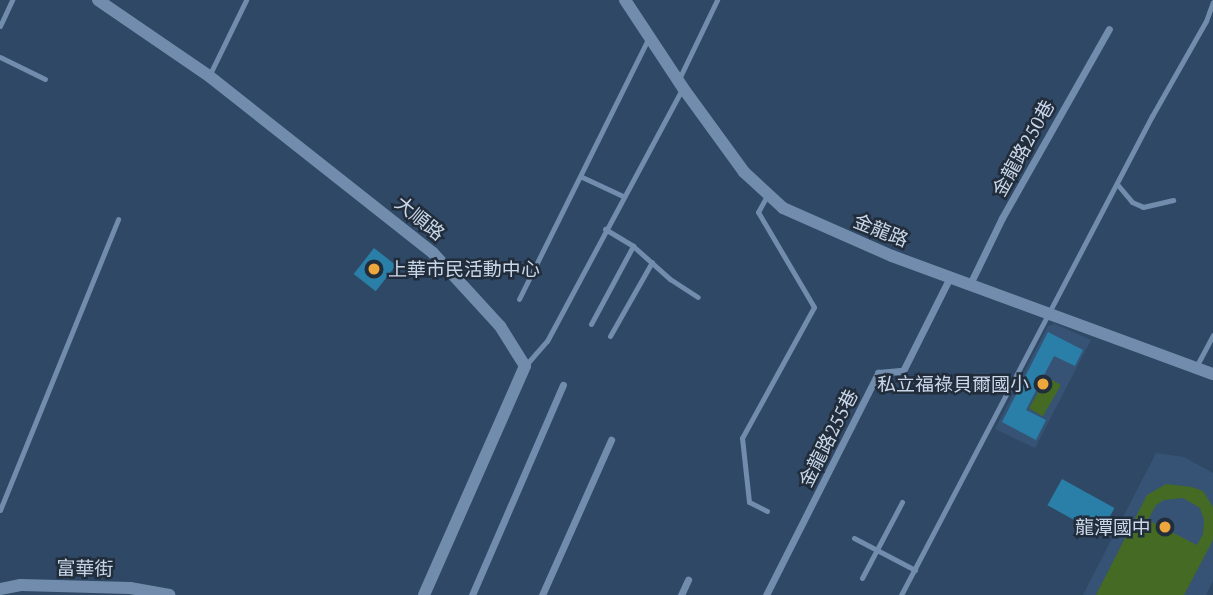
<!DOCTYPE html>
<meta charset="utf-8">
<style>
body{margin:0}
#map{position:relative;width:1213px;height:595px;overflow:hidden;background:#2f4865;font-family:"PT Serif","Noto Sans TC",serif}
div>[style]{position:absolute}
.built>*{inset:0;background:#365375}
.green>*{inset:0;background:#446a23;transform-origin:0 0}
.building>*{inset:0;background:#2a7fa8;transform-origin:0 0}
.service>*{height:5px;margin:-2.5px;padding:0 2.5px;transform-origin:2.5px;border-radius:2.5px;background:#718cad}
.minor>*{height:7px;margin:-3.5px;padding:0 3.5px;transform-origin:3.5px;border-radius:3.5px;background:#718cad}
.tertiary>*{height:12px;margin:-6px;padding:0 6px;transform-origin:6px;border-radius:6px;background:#718cad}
.dots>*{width:19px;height:19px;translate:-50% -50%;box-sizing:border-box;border:4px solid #222d3b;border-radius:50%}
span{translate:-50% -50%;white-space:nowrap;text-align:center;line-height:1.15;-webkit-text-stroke:5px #222d3b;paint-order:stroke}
.street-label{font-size:19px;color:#c9d7e9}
.poi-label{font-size:19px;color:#c9d7e9}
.left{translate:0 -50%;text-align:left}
.right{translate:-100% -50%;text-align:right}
</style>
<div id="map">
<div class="built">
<div style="clip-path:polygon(1055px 324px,1091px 340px,1035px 448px,995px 429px,1048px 326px)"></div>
<div style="clip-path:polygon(1156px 453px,1184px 457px,1213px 473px,1213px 581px,1206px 595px,1083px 595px)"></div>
</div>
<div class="green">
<div style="left:1047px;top:377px;width:16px;height:36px;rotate:30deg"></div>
<div style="clip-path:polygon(evenodd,1166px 484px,1192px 487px,1203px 491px,1213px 507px,1213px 540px,1184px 595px,1096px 595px,1147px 495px,1166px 484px,1183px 498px,1200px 508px,1204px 520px,1203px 534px,1197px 545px,1148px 520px,1156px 505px,1164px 500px,1183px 498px)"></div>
</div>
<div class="building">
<div style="left:374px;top:248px;width:28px;height:33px;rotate:38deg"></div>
<div style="clip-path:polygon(1048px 332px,1083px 350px,1075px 366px,1054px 356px,1026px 410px,1046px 420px,1036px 440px,1002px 422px)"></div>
<div style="left:1062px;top:479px;width:60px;height:30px;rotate:29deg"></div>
</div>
<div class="service">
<div style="left:0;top:26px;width:29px;rotate:-65deg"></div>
<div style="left:0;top:57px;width:50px;rotate:26.1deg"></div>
<div style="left:209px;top:76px;width:85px;rotate:-64deg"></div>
<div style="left:679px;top:79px;width:88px;rotate:-64.3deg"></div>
<div style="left:582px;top:177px;width:45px;rotate:24.9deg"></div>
<div style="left:1117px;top:184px;width:23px;rotate:50deg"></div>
<div style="left:1132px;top:202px;width:12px;rotate:24deg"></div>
<div style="left:1143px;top:207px;width:31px;rotate:-13deg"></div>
<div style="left:605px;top:229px;width:33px;rotate:31deg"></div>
<div style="left:633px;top:246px;width:50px;rotate:41.7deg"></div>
<div style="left:670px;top:279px;width:33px;rotate:33deg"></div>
<div style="left:519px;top:299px;width:290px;rotate:-63.6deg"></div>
<div style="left:591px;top:324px;width:89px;rotate:-61.7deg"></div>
<div style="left:610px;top:336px;width:85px;rotate:-60.4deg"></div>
<div style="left:525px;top:366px;width:33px;rotate:-49deg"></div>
<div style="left:547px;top:341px;width:286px;rotate:-61.8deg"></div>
<div style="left:1196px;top:367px;width:36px;rotate:-62deg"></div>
<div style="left:0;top:510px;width:314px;rotate:-67.9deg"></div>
<div style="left:767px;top:511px;width:20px;rotate:-153deg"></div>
<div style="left:749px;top:502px;width:64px;rotate:-96.2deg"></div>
<div style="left:742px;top:438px;width:149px;rotate:-61.2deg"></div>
<div style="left:814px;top:307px;width:110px;rotate:-120.5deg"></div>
<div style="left:758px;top:212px;width:18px;rotate:-61deg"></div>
<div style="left:854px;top:538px;width:69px;rotate:27.7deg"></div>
<div style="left:862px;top:578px;width:86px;rotate:-62.2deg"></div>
<div style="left:901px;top:595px;width:541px;rotate:-62.35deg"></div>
<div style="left:1152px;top:116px;width:109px;rotate:-60.4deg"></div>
<div style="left:1206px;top:21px;width:20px;rotate:-70deg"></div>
</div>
<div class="minor">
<div style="left:970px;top:284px;width:73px;rotate:-64.1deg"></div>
<div style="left:1002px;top:218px;width:217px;rotate:-60.5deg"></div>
<div style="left:472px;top:595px;width:229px;rotate:-66.6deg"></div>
<div style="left:542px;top:595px;width:170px;rotate:-66deg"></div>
<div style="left:681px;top:595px;width:17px;rotate:-65deg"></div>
<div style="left:766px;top:595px;width:249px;rotate:-63.2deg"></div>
<div style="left:878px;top:373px;width:25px;rotate:-5deg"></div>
<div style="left:903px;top:371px;width:105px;rotate:-63.4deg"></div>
</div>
<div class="tertiary">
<div style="left:98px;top:0;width:135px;rotate:34.4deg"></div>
<div style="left:209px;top:76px;width:285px;rotate:38.3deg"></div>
<div style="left:433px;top:253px;width:99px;rotate:47.5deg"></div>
<div style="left:500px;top:326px;width:47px;rotate:58deg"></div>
<div style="left:525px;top:366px;width:250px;rotate:113.8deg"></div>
<div style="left:625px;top:0;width:105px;rotate:56.6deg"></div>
<div style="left:683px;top:88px;width:104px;rotate:54deg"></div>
<div style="left:744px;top:172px;width:53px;rotate:42.7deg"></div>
<div style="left:783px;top:208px;width:119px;rotate:23.8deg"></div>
<div style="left:892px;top:256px;width:342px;rotate:20.2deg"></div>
<div style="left:0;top:589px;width:21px;rotate:-11deg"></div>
<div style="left:21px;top:585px;width:109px;rotate:1.6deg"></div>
<div style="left:130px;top:588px;width:40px;rotate:10deg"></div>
</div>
<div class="dots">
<div style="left:374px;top:269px;background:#eea73c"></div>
<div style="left:1043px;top:384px;background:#eea73c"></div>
<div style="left:1165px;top:527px;background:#eea73c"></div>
</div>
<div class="street-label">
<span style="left:1023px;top:148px;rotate:-61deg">金龍路250巷</span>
<span style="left:420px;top:218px;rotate:39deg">大順路</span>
<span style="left:881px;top:230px;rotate:22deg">金龍路</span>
<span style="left:828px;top:438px;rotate:-63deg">金龍路255巷</span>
<span style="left:85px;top:568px;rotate:1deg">富華街</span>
</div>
<div class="poi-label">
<span class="left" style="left:388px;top:269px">上華市民活動中心</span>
<span class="right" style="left:1029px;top:384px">私立福祿貝爾國小</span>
<span class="right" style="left:1151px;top:527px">龍潭國中</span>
</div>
</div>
